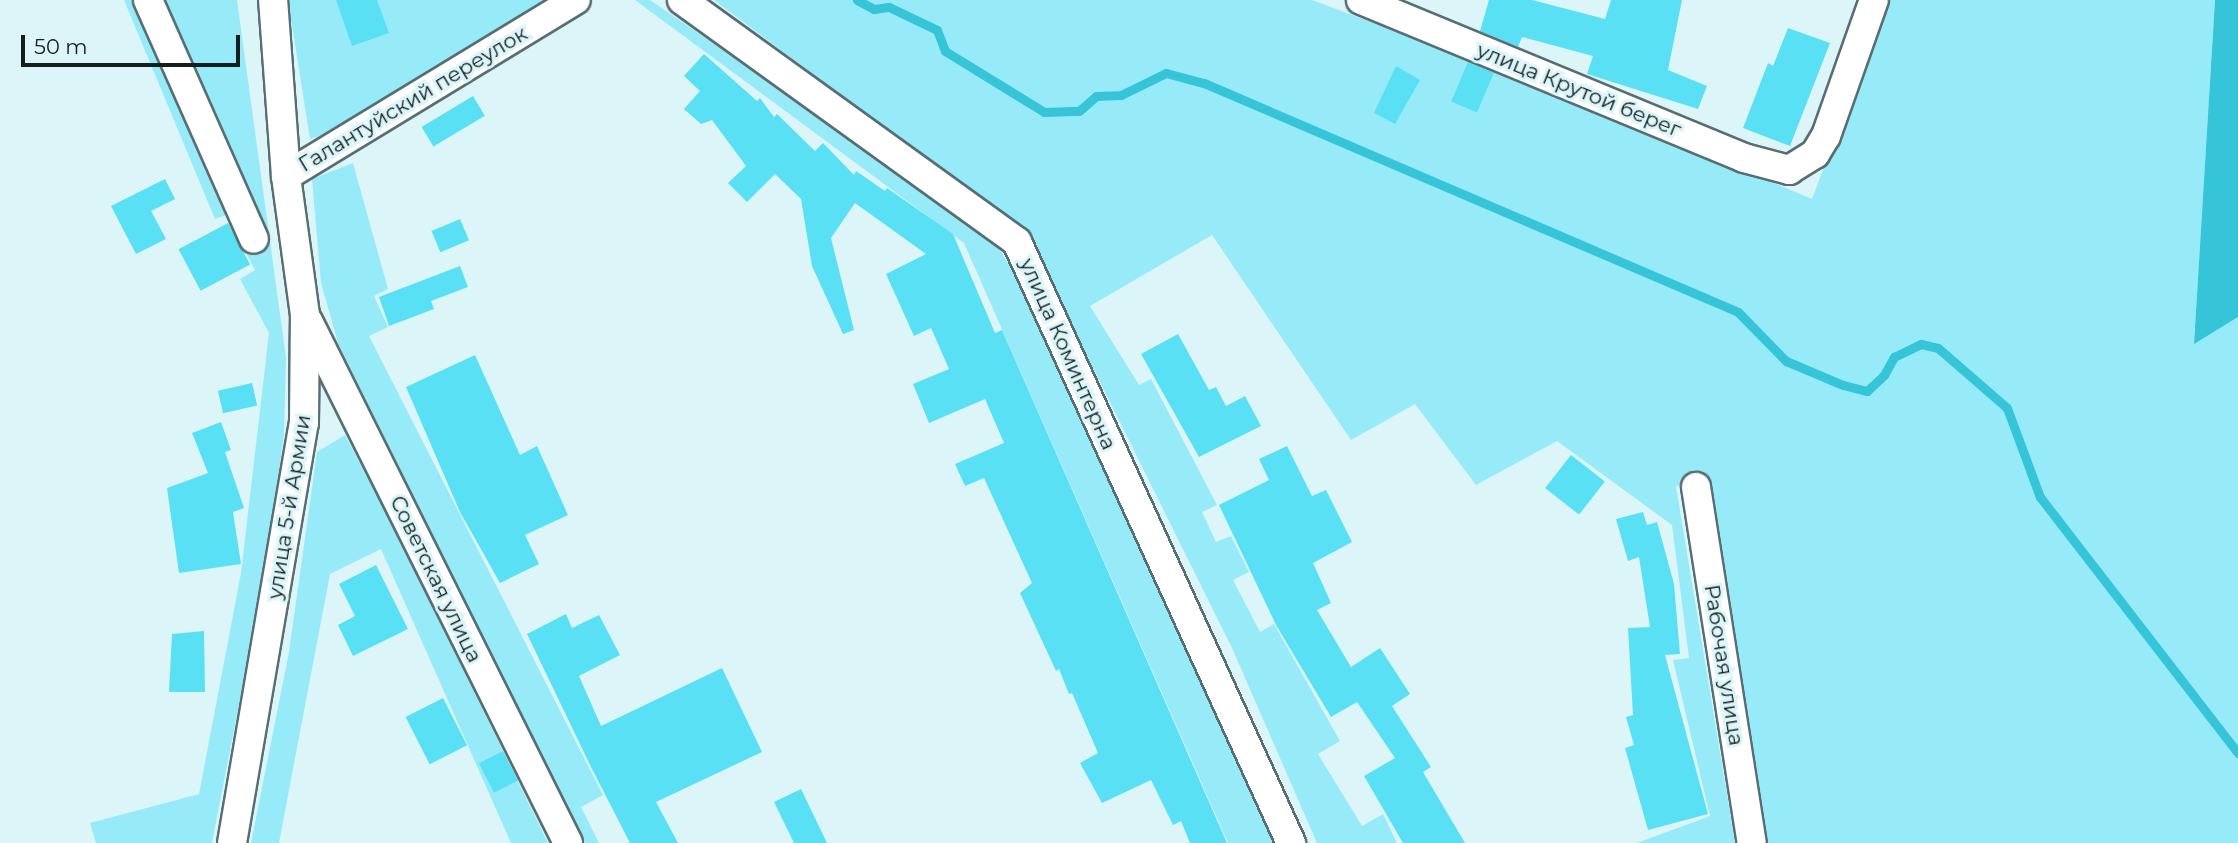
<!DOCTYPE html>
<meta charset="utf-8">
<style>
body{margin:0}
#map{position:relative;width:2238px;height:843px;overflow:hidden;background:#dbf5f9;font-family:Montserrat,sans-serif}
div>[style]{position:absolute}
.green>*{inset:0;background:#97ebf9}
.water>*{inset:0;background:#35c4d8}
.stream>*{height:9px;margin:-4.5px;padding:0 4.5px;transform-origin:4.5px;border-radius:4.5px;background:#35c4d8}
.building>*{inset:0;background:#59e0f5;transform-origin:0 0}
.roads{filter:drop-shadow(2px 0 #586e72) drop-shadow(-2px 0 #586e72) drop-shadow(0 2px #586e72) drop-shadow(0 -2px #586e72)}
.minor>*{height:28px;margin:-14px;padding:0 14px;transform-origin:14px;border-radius:14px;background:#fff}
span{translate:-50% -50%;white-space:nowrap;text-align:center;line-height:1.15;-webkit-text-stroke:6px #dbf5f9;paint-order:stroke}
.street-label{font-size:21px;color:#141e1f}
.scale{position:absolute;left:21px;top:35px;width:219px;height:32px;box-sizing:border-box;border:4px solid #141e1f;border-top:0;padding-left:9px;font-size:21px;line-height:24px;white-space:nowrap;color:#141e1f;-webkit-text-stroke:5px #dbf5f9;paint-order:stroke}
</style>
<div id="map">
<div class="green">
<div style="clip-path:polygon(124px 0,237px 0,286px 358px,284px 435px,265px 570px,212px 843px,96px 843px,90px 823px,199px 794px,241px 573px,269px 333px,240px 279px,255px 270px,226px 215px,215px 219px)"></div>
<div style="clip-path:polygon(288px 0,547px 0,360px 124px,310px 139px)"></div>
<div style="clip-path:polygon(635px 0,650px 0,979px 225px,1002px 253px,1072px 373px,1295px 843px,1228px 843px,964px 243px)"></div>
<div style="clip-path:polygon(714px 0,1312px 0,1537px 84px,1812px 199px,1887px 0,2215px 0,2194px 343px,2238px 317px,2238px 843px,1767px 843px,1710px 481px,1676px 486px,1735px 843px,1637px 843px,1710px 816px,1673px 660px,1689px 658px,1672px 525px,1557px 441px,1476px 485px,1415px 404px,1351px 440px,1212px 235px,1090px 306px,1139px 385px,1151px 379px,1217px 505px,1202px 512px,1216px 542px,1231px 536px,1249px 572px,1233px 580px,1260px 632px,1274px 624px,1340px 741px,1318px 754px,1362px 826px,1383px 814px,1397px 843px,1317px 843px,1232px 648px,1032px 245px,996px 211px)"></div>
<div style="clip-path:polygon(353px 163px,388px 289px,374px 296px,388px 327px,369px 336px,603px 795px,581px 807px,599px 843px,585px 843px,338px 343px,321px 283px,312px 179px)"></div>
<div style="clip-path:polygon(345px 435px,392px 524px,548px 843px,511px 843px,381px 549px,330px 574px,279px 843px,251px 843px,289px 652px,317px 452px)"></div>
</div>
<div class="water">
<div style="clip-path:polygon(2215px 0,2238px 0,2238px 317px,2194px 344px)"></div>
</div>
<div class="stream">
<div style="left:857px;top:0;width:19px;rotate:28deg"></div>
<div style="left:874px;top:9px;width:15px;rotate:-8deg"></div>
<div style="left:889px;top:7px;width:53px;rotate:25.6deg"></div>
<div style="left:937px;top:30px;width:22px;rotate:69deg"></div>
<div style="left:945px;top:51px;width:116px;rotate:31.6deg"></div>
<div style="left:1044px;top:112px;width:35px;rotate:-2deg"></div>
<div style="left:1079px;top:111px;width:23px;rotate:-41deg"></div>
<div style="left:1096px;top:96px;width:25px;rotate:-2deg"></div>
<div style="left:1121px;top:95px;width:50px;rotate:-26.1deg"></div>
<div style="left:1166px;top:73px;width:39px;rotate:15deg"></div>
<div style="left:1204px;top:83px;width:581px;rotate:23.21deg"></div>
<div style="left:1738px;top:312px;width:69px;rotate:45.6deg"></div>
<div style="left:1786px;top:361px;width:62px;rotate:22.8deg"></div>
<div style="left:1843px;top:385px;width:25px;rotate:14deg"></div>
<div style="left:1867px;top:391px;width:23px;rotate:-43deg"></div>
<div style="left:1884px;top:375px;width:21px;rotate:-61deg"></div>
<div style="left:1894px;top:357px;width:30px;rotate:-26deg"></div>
<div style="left:1921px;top:344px;width:17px;rotate:13deg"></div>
<div style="left:1938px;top:348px;width:91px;rotate:41deg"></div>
<div style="left:2007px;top:408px;width:95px;rotate:69.7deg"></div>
<div style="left:2040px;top:497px;width:324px;rotate:52.3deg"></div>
</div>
<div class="building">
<div style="clip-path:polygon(336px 0,377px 0,389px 33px,352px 46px)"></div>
<div style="clip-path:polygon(1489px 0,1532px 0,1605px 19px,1611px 0,1682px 0,1668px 70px,1707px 86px,1698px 109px,1587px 74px,1593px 56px,1522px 37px,1518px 47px,1480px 31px)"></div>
<div style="clip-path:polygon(1788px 28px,1830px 43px,1790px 146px,1743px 128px,1768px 63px,1773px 66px)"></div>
<div style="clip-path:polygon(704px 54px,757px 101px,760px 98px,774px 117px,777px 114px,815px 151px,823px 143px,854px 175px,856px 171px,885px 191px,887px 188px,953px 234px,995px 333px,1002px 330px,1227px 843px,1190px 843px,1181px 821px,1173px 825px,1151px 780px,1102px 803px,1080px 763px,1098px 753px,1072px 693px,1069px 694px,1059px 669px,1056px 671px,1020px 593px,1032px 583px,984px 478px,965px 486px,955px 464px,1004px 443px,985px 399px,929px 423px,913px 384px,949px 369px,931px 328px,914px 336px,886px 274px,926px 254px,855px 203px,831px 238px,854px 330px,843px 334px,812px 266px,801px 199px,775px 174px,747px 202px,728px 183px,746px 166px,712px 120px,701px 124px,684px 109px,700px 91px,684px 76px)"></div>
<div style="left:1468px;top:62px;width:28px;height:43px;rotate:23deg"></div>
<div style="clip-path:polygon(1396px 66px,1420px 80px,1395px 124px,1374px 113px)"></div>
<div style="left:473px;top:96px;width:23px;height:60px;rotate:59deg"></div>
<div style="clip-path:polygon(165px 179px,175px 199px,151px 211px,166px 239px,136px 254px,111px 206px)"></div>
<div style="left:460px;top:219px;width:23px;height:31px;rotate:67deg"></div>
<div style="left:228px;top:223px;width:47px;height:56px;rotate:62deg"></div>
<div style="clip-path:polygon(460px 266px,468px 287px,431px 301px,434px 309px,389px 326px,379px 297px)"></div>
<div style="clip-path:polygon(1178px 334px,1209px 390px,1216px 387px,1226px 406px,1245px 396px,1261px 426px,1199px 457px,1141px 354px)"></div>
<div style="clip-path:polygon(475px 355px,520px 455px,537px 446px,568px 515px,525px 535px,539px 564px,500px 583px,460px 512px,406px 387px)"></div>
<div style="left:252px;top:383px;width:23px;height:35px;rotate:77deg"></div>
<div style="clip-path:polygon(221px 422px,231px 450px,225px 452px,244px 508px,233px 512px,241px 564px,179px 573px,167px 488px,208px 473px,192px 433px)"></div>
<div style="clip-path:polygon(1287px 446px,1312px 496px,1326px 490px,1352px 542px,1313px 563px,1331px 603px,1317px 610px,1351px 667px,1380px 648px,1410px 694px,1392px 706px,1431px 767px,1423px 772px,1465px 843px,1403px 843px,1364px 776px,1395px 758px,1357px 702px,1331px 717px,1276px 625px,1219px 505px,1269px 480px,1259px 459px)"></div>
<div style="left:1571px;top:455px;width:43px;height:42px;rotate:38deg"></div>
<div style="clip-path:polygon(1643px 512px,1647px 525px,1657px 522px,1674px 584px,1680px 654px,1665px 655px,1708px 814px,1648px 830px,1625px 748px,1634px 745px,1626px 717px,1633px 715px,1628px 628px,1650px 627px,1639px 557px,1628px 561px,1616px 519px)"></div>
<div style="clip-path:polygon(376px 565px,408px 629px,353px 656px,338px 625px,355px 616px,339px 584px)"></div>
<div style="clip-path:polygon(566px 614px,572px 628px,599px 615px,620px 655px,579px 676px,601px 726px,722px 668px,762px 752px,656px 802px,678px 843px,630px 843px,591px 767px,527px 634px)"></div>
<div style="clip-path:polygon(204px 631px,205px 692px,169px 692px,172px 634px)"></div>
<div style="left:443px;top:698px;width:53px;height:42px;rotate:63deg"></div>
<div style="left:503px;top:751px;width:33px;height:27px;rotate:63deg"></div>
<div style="clip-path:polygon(801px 789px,827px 843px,794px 843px,774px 802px)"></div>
</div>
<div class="roads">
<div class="minor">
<div style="left:148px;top:0;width:261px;rotate:66.1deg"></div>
<div style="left:682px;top:0;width:413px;rotate:35.8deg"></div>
<div style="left:1017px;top:242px;width:661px;rotate:65.49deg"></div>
<div style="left:1361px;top:0;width:414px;rotate:22.4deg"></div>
<div style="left:1744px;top:158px;width:47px;rotate:14.9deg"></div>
<div style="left:1789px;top:170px;width:31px;rotate:-32deg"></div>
<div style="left:1815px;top:154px;width:21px;rotate:-59deg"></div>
<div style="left:1826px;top:136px;width:144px;rotate:-70.6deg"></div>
<div style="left:286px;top:176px;width:339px;rotate:-31.3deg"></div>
<div style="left:308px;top:321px;width:583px;rotate:63.52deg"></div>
<div style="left:1696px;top:487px;width:360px;rotate:81.1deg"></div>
<div style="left:232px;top:843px;width:426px;rotate:-80.3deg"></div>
<div style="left:304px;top:423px;width:108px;rotate:-89.5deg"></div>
<div style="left:305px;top:315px;width:140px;rotate:-97.8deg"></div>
<div style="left:286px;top:176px;width:176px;rotate:-94.2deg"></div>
</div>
</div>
<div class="street-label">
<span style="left:1579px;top:90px;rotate:22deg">улица Крутой берег</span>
<span style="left:413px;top:99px;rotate:-31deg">Галантуйский переулок</span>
<span style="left:1068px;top:354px;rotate:66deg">улица Коминтерна</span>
<span style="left:289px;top:507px;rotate:-81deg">улица 5-й Армии</span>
<span style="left:436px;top:579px;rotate:64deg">Советская улица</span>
<span style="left:1724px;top:665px;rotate:81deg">Рабочая улица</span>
</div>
<div class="scale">50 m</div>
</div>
